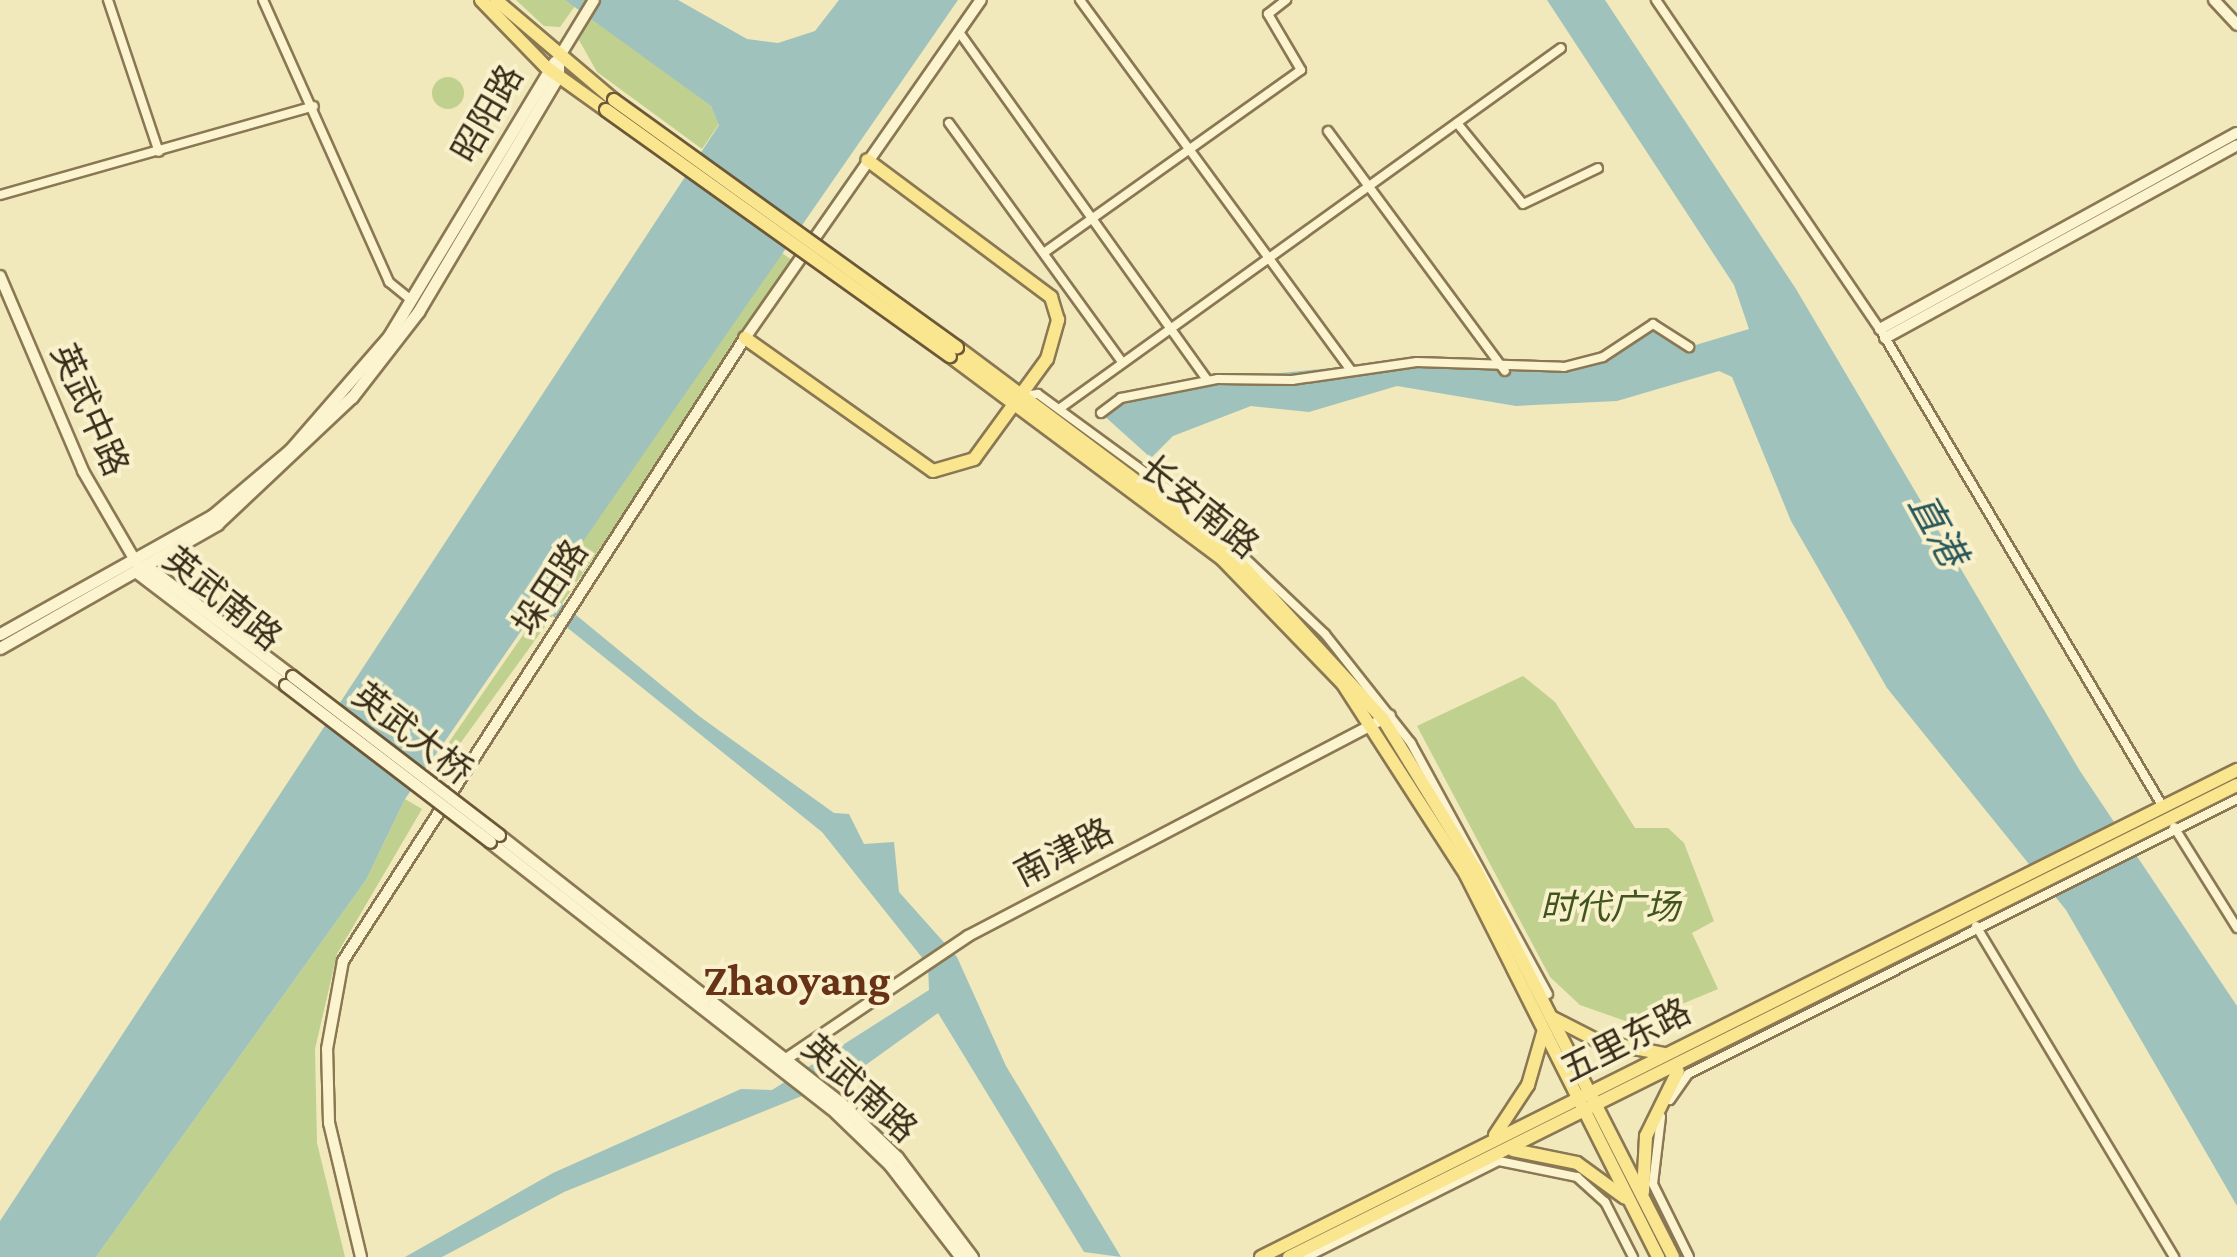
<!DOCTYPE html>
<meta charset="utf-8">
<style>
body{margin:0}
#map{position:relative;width:2237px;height:1257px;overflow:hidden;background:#f1e8bb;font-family:"Crimson Pro","Noto Sans SC",serif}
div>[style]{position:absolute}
.green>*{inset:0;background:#c0d08f}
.round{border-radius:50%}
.water>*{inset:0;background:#a0c2bc}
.roads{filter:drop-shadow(2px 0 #8a7854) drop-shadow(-2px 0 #8a7854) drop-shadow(0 2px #8a7854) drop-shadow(0 -2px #8a7854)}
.minor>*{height:8px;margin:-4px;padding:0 4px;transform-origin:4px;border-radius:4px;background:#fcf4cf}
.tertiary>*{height:10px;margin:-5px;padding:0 5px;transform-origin:5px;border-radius:5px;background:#fcf4cf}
.secondary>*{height:11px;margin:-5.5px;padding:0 5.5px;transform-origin:5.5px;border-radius:5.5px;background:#fcf4cf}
.primary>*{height:12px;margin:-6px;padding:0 6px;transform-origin:6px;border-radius:6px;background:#f9e68f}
.bridges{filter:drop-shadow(2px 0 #6c5837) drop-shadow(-2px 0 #6c5837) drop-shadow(0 2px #6c5837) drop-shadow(0 -2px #6c5837)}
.secondary-bridge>*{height:11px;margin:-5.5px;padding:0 5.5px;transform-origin:5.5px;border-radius:5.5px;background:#fcf4cf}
.primary-bridge>*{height:12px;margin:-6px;padding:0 6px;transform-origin:6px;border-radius:6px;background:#f9e68f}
span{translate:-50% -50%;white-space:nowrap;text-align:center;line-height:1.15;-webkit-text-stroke:8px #f8f1cc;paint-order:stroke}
.street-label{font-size:35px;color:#382c1a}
.park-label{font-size:35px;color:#41561f;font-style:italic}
.water-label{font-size:38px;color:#285659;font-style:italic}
.district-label{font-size:45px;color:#683216;font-weight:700}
</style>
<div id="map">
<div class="green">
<div style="clip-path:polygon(516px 0,565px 0,575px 6px,560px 27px,544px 26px)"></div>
<div style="clip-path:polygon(591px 16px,711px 106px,719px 124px,702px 149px,597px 72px,579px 40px)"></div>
<div class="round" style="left:432px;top:77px;width:32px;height:32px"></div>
<div style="clip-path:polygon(782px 253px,796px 263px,561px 605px,548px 588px)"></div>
<div style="clip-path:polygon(543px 606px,554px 614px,443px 767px,436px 761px)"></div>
<div style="clip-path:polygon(1523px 676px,1555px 702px,1635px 828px,1668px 828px,1684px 843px,1714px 921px,1692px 933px,1718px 989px,1634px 1024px,1580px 1005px,1550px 977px,1417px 726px)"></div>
<div style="clip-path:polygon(405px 799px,422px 809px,337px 954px,315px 1049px,317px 1143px,345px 1257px,96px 1257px,366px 880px)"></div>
</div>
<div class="water">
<div style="clip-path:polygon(565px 0,678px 0,747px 39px,778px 43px,815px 31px,839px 0,958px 0,548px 592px,699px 716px,834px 813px,849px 814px,864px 844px,894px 842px,899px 892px,957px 957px,1006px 1066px,1121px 1257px,1084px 1252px,938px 1013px,849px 1077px,564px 1192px,442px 1257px,405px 1257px,553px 1173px,741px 1089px,772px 1090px,929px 990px,928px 965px,822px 832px,539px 605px,405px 799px,366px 880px,96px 1257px,0 1257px,0 1221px,719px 125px,711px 106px)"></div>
<div style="clip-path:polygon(1547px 0,1605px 0,1796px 289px,2080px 771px,2237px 1006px,2237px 1206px,2066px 910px,1887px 688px,1791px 521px,1732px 377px,1719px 371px,1617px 401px,1516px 406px,1397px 386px,1309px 412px,1251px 406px,1173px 436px,1151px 458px,1101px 413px,1180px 383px,1372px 364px,1564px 367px,1603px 357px,1653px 324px,1689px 347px,1749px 329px,1734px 285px)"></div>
</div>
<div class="roads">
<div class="minor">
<div style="left:108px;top:0;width:160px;rotate:71.5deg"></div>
<div style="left:263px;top:0;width:309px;rotate:65.9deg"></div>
<div style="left:389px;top:282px;width:28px;rotate:39deg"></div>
<div style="left:1080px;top:0;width:457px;rotate:53.8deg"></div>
<div style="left:1656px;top:0;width:398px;rotate:55.8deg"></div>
<div style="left:1880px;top:329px;width:555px;rotate:59.37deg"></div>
<div style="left:959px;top:32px;width:427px;rotate:54.5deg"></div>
<div style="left:949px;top:123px;width:296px;rotate:54.1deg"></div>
<div style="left:1457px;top:123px;width:104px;rotate:50.8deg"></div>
<div style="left:1523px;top:204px;width:83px;rotate:-25.6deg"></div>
<div style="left:1328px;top:131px;width:298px;rotate:53.6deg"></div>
<div style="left:0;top:195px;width:326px;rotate:-15.8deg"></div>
<div style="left:1045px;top:252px;width:314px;rotate:-35.4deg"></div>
<div style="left:1301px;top:70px;width:65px;rotate:-120.5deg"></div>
<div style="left:1268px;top:14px;width:23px;rotate:-38deg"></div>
<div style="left:1023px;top:396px;width:15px;rotate:-8deg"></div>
<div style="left:1038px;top:394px;width:185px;rotate:36.2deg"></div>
<div style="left:1187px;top:503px;width:190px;rotate:43.5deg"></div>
<div style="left:1325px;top:634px;width:139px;rotate:51.7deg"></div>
<div style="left:1411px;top:743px;width:286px;rotate:61.4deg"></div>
<div style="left:1059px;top:409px;width:618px;rotate:-35.72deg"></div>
<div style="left:1101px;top:413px;width:25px;rotate:-37deg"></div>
<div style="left:1121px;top:398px;width:99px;rotate:-11.1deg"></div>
<div style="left:1218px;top:379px;width:74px;rotate:0.8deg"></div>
<div style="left:1292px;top:380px;width:126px;rotate:-8.2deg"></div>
<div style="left:1417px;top:362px;width:147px;rotate:1.9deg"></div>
<div style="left:1564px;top:367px;width:40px;rotate:-14.4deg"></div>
<div style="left:1603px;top:357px;width:60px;rotate:-33.4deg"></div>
<div style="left:1653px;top:324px;width:43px;rotate:32.6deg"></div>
<div style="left:2174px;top:827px;width:119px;rotate:58deg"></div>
<div style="left:1976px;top:926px;width:386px;rotate:59.1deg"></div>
<div style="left:1670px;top:1100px;width:32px;rotate:-55deg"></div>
<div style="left:1688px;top:1074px;width:614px;rotate:-26.61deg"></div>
<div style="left:1661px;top:1117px;width:67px;rotate:96.8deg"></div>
<div style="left:1653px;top:1184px;width:81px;rotate:63.7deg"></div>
<div style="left:1307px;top:1257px;width:215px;rotate:-26.6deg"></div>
<div style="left:1499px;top:1161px;width:80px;rotate:11.6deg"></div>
<div style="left:1577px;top:1177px;width:38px;rotate:42deg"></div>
<div style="left:1605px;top:1202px;width:62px;rotate:63deg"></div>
</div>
<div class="tertiary">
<div style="left:2214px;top:0;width:34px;rotate:47deg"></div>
<div style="left:558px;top:59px;width:69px;rotate:-58.6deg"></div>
<div style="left:0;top:276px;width:212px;rotate:66.9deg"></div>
<div style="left:83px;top:471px;width:105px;rotate:59.8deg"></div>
<div style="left:1880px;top:329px;width:407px;rotate:-28.8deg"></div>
<div style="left:1885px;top:338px;width:401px;rotate:-28.7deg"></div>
<div style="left:780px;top:1063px;width:227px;rotate:-34deg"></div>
<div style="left:968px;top:936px;width:476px;rotate:-27.6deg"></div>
<div style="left:361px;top:1257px;width:138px;rotate:-103.4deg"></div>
<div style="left:329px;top:1123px;width:74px;rotate:-91.5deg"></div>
<div style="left:327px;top:1049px;width:89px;rotate:-79.7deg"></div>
<div style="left:343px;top:961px;width:741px;rotate:-57.17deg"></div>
<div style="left:745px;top:338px;width:412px;rotate:-55.1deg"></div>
</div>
<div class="secondary">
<div style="left:145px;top:565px;width:184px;rotate:37.1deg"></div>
<div style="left:138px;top:573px;width:185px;rotate:37.3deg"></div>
<div style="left:0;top:634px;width:244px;rotate:-29.2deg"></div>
<div style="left:213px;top:515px;width:101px;rotate:-40.2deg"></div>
<div style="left:290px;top:450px;width:151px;rotate:-49deg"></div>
<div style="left:389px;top:336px;width:320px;rotate:-58.9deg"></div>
<div style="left:0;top:648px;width:250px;rotate:-29.7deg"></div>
<div style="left:217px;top:524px;width:185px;rotate:-43.3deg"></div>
<div style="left:352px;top:397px;width:108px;rotate:-52.2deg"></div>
<div style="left:418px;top:312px;width:274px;rotate:-59.3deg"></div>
<div style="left:558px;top:76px;width:16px;rotate:-90deg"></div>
<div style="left:499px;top:835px;width:433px;rotate:38.1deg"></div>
<div style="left:840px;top:1102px;width:79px;rotate:44deg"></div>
<div style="left:897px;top:1157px;width:125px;rotate:53.1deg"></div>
<div style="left:490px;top:842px;width:432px;rotate:38deg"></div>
<div style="left:831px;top:1108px;width:81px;rotate:44deg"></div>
<div style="left:889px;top:1164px;width:118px;rotate:52.3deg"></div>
</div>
<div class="primary">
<div style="left:481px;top:0;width:93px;rotate:45.9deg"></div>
<div style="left:546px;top:67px;width:74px;rotate:35.6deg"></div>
<div style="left:496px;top:0;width:155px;rotate:40.3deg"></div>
<div style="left:745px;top:338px;width:230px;rotate:35.3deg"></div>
<div style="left:933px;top:471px;width:43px;rotate:-16.3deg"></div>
<div style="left:974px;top:459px;width:124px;rotate:-53.9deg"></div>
<div style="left:1047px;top:359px;width:41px;rotate:-74.2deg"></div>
<div style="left:1058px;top:320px;width:24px;rotate:-107deg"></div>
<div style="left:1051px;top:297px;width:229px;rotate:-143.3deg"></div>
<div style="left:957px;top:347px;width:339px;rotate:36.8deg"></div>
<div style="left:1228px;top:550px;width:229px;rotate:47.5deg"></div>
<div style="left:1383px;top:719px;width:177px;rotate:58.4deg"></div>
<div style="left:1476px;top:870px;width:434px;rotate:63deg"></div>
<div style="left:950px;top:356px;width:338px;rotate:36.7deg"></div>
<div style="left:1221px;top:558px;width:175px;rotate:45.9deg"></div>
<div style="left:1343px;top:684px;width:227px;rotate:57.2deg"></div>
<div style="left:1466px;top:875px;width:428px;rotate:63.3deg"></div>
<div style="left:1551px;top:1017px;width:53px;rotate:27.1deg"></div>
<div style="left:1598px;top:1041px;width:67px;rotate:11.1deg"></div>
<div style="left:1495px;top:1135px;width:60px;rotate:-56.6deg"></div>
<div style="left:1528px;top:1085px;width:54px;rotate:-73.9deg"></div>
<div style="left:1513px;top:1150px;width:65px;rotate:11.5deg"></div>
<div style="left:1577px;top:1163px;width:59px;rotate:36.1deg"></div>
<div style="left:1643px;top:1192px;width:56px;rotate:-86.9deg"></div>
<div style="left:1646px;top:1136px;width:72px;rotate:-63.8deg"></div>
<div style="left:1261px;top:1257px;width:1091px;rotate:-26.52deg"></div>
<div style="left:1289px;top:1257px;width:1059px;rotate:-26.47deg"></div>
</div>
</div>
<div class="bridges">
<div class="secondary-bridge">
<div style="left:292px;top:676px;width:261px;rotate:37.5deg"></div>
<div style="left:285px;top:685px;width:258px;rotate:37.4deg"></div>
</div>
<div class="primary-bridge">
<div style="left:614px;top:100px;width:423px;rotate:35.8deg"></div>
<div style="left:606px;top:110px;width:423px;rotate:35.6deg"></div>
</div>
</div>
<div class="street-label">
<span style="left:488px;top:114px;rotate:-60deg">昭阳路</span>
<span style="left:89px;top:410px;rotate:66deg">英武中路</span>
<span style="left:1199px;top:507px;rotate:39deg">长安南路</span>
<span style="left:551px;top:588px;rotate:-57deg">垛田路</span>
<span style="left:222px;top:599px;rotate:39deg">英武南路</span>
<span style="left:412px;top:734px;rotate:38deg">英武大桥</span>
<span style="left:1064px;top:853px;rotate:-27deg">南津路</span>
<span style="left:1626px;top:1041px;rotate:-27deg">五里东路</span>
<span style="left:859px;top:1089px;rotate:42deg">英武南路</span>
</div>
<div class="park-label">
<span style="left:1610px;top:908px">时代广场</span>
</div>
<div class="water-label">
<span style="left:1937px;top:530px;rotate:61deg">直港</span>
</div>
<div class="district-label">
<span style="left:797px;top:981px">Zhaoyang</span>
</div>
</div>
